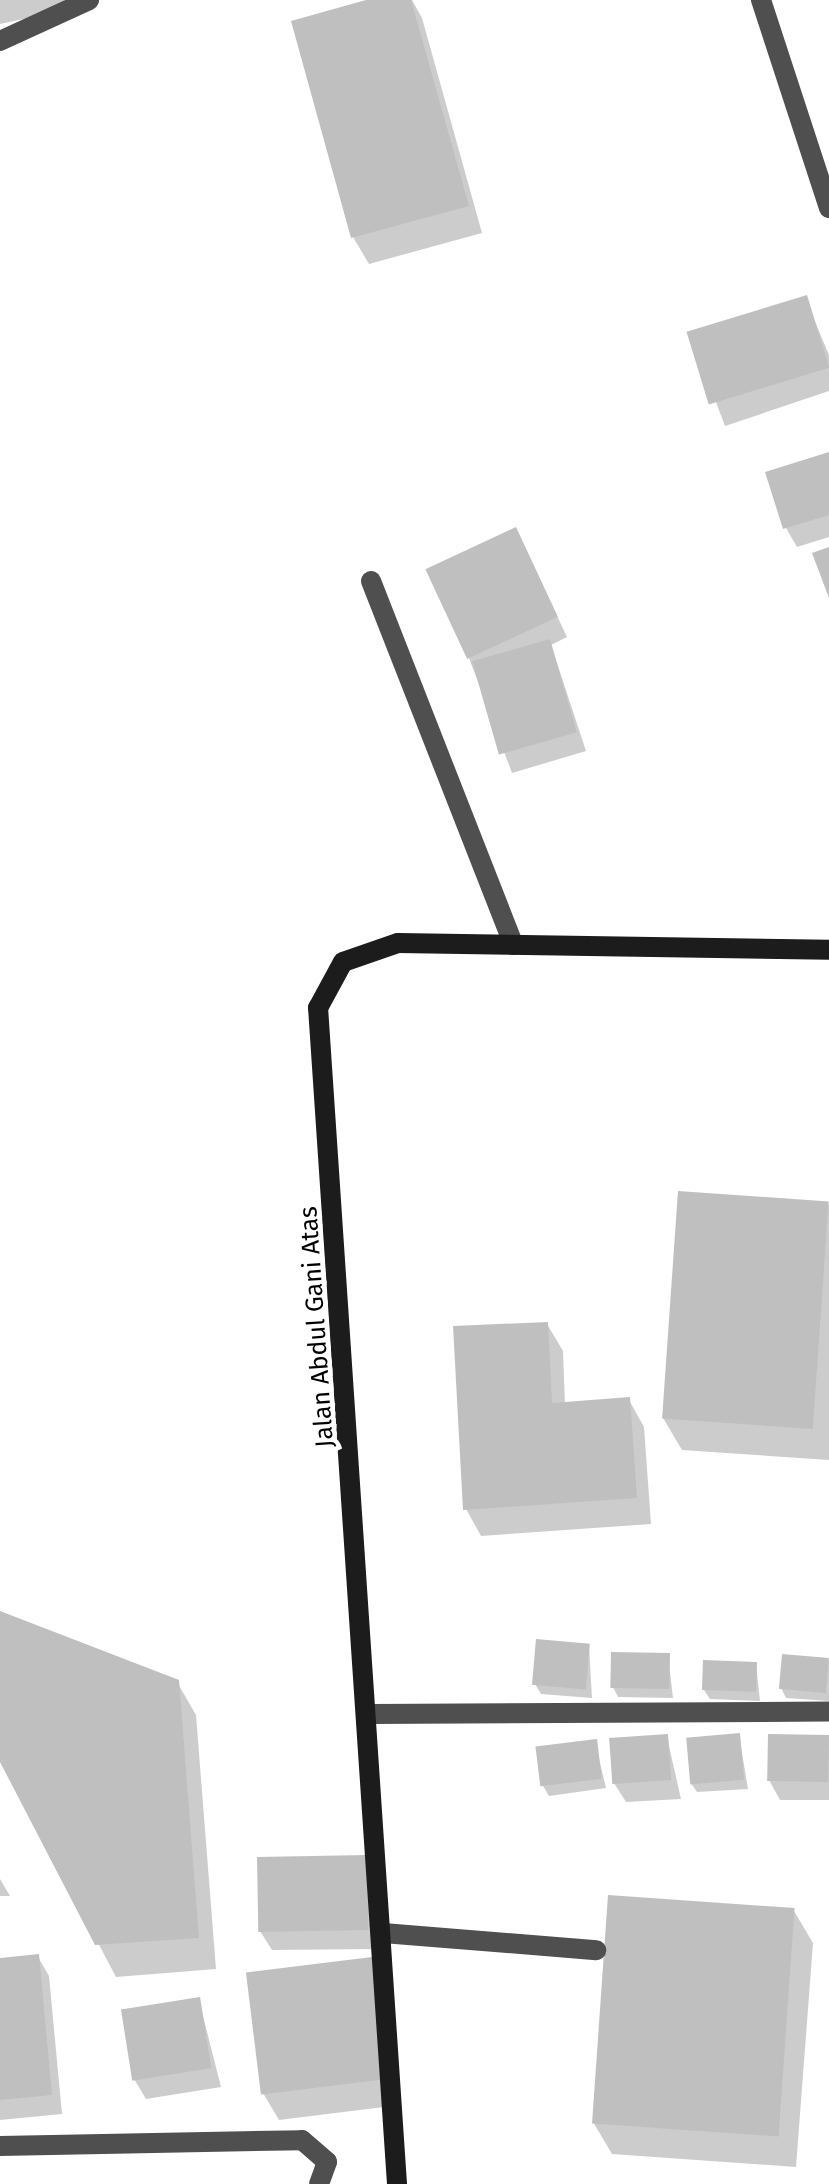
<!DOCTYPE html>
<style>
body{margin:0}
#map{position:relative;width:829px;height:2184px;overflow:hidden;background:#fff;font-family:"Fira Sans",sans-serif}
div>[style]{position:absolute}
.shadow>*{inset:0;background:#0003}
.building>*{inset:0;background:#bfbfbf;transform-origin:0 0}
.lane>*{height:20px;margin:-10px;padding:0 10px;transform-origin:10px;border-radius:10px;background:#4f4f4f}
.street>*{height:20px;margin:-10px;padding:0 10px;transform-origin:10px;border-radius:10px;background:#4f4f4f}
.secondary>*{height:20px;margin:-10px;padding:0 10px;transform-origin:10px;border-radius:10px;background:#1c1c1c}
span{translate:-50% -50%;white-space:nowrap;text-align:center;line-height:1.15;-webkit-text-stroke:9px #fff;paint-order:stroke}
.street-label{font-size:25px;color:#000}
</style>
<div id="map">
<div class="shadow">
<div style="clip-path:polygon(0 0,64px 0,66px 10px,0 24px)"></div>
<div style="clip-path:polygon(375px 0,412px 0,422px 18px,482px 233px,369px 264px,353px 237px)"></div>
<div style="clip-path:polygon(805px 298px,829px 355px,829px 391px,725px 426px,691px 336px)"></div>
<div style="clip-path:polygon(829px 454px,829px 537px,797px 547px,786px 528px)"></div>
<div style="clip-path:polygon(526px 550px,567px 637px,551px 645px,586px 751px,512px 773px,469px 658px)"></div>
<div style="clip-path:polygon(829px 1204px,829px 1460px,682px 1450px,663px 1418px)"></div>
<div style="clip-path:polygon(547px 1324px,563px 1351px,565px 1405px,629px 1400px,644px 1427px,651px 1524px,481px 1536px,466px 1509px)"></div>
<div style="clip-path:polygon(0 1614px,177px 1682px,196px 1715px,216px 1969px,116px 1977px,0 1757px)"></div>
<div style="clip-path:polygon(589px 1646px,592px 1698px,541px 1694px,535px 1684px)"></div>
<div style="clip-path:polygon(668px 1655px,673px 1698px,618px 1697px,613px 1687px)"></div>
<div style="clip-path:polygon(829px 1660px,829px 1701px,786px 1698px,781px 1688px)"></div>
<div style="clip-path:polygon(756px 1664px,760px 1701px,710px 1699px,704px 1690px)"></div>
<div style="clip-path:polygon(739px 1735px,748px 1789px,697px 1792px,691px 1783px)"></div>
<div style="clip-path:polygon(667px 1737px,681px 1799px,626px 1802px,614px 1783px)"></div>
<div style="clip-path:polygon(829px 1737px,829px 1800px,780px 1800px,769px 1780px)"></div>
<div style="clip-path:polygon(595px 1742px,606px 1788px,549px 1796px,543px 1786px)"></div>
<div style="clip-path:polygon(366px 1858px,377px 1949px,272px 1950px,260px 1931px)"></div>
<div style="clip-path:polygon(0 1879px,10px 1896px,0 1896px)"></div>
<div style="clip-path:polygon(794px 1911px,813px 1943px,796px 2167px,612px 2154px,593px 2122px)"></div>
<div style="clip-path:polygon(38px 1957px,49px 1976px,62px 2114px,0 2120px,0 1960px)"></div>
<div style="clip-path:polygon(371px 1960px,400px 2105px,279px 2120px,263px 2093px)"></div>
<div style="clip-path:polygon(199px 2000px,221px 2087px,146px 2099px,134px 2079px)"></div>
</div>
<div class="building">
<div style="clip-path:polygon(366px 0,411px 0,469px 206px,351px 238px,291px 21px)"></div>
<div style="left:807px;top:295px;width:76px;height:126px;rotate:73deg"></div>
<div style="clip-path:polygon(829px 452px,829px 515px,783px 529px,765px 472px)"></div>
<div style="left:516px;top:527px;width:99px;height:100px;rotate:65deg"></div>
<div style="clip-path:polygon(829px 547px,829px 598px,812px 553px)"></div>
<div style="left:550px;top:639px;width:97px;height:81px;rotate:74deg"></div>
<div style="left:678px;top:1191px;width:151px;height:228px;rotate:4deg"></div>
<div style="clip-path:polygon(548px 1322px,552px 1403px,630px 1397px,637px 1498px,463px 1510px,453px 1326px)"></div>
<div style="clip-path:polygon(0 1611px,179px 1680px,199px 1938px,95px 1945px,0 1762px)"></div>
<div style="left:536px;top:1639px;width:54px;height:46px;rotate:5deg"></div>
<div style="left:611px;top:1652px;width:59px;height:36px;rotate:1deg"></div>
<div style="left:782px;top:1654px;width:47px;height:35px;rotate:5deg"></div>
<div style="left:703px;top:1660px;width:54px;height:30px;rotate:2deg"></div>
<div style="left:740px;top:1733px;width:47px;height:54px;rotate:85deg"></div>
<div style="left:668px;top:1734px;width:46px;height:59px;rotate:86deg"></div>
<div style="left:768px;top:1734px;width:61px;height:47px;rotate:1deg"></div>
<div style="left:597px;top:1739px;width:40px;height:62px;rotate:83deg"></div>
<div style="left:367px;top:1855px;width:75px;height:110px;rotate:89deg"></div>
<div style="left:608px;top:1895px;width:187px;height:229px;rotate:4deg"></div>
<div style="clip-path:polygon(39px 1954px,52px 2095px,0 2100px,0 1958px)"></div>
<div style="left:372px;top:1957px;width:123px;height:127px;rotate:83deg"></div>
<div style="left:200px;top:1997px;width:72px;height:80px;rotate:81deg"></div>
</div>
<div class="lane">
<div style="left:0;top:41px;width:98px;rotate:-24.7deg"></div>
<div style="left:371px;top:581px;width:391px;rotate:68.6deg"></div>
<div style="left:383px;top:1933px;width:214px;rotate:4.6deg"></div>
</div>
<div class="street">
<div style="left:761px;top:0;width:219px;rotate:71.9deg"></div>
<div style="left:372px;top:1714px;width:457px;rotate:-0.3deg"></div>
<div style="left:0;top:2146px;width:302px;rotate:-1.1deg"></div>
<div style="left:302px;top:2140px;width:33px;rotate:41deg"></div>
<div style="left:327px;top:2162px;width:23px;rotate:110deg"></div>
</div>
<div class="secondary">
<div style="left:397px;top:2184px;width:1179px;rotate:-93.84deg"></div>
<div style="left:318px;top:1008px;width:52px;rotate:-61.5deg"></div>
<div style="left:343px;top:962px;width:58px;rotate:-19.1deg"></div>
<div style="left:398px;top:943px;width:431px;rotate:0.9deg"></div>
</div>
<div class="street-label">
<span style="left:317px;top:1327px;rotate:-94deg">Jalan Abdul Gani Atas</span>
</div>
</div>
